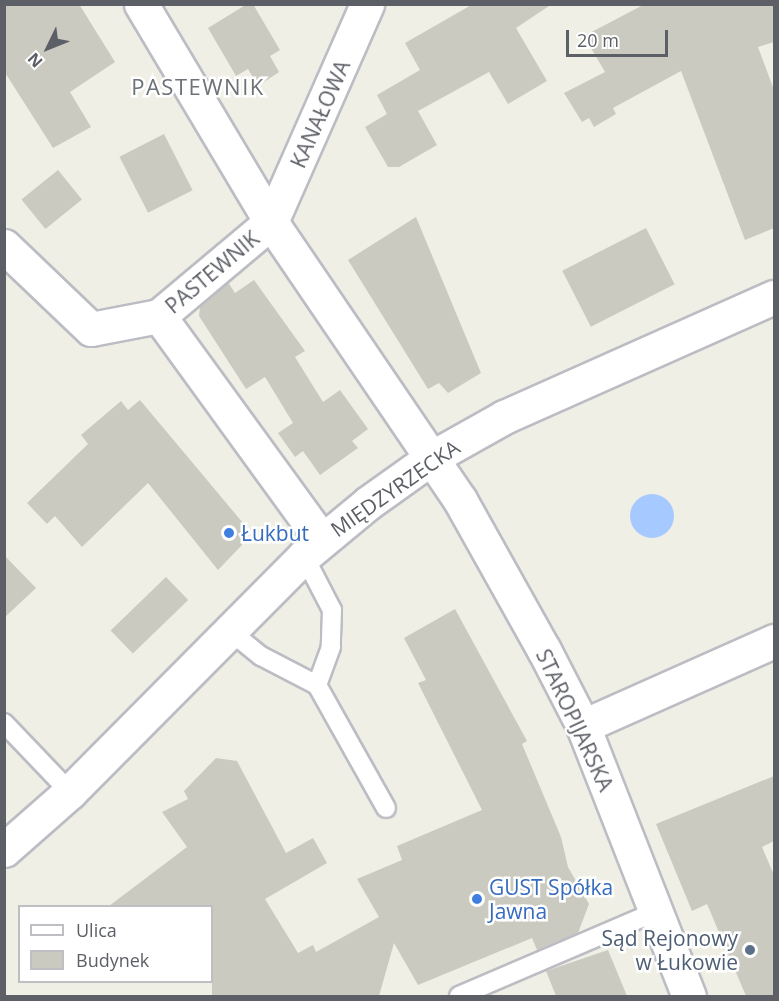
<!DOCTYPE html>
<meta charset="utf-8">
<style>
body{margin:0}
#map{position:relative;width:779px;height:1001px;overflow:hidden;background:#f0efe5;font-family:"Open Sans",sans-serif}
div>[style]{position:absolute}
.water>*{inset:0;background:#a6c9ff}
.round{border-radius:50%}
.building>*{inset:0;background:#cbcac1;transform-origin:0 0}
.roads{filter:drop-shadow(2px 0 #bcbdc4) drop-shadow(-2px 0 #bcbdc4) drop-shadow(0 2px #bcbdc4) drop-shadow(0 -2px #bcbdc4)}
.service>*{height:18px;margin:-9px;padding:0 9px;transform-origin:9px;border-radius:9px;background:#fff}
.minor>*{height:33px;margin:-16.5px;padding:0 16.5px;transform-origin:16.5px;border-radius:16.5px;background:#fff}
.secondary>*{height:33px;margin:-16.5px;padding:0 16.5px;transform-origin:16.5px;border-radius:16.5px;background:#fff}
.dots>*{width:16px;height:16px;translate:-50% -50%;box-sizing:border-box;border:3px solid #fff;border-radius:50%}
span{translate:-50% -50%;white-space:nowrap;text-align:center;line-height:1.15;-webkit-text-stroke:5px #fff;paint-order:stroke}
.street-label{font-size:21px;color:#5c5f66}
.shop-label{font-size:21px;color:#366cbe}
.left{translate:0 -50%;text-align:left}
.service-label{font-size:21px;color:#4e5e75}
.right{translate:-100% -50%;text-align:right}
.neighbourhood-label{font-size:22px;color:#6d7178;letter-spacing:1.5px}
.frame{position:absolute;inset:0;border:6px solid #5c5f66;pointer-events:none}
.legend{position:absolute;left:18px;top:905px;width:195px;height:78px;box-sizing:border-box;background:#fff;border:2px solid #bebfc2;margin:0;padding:8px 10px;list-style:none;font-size:18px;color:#5c5f66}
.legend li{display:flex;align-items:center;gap:12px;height:30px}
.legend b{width:30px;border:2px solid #bebfc2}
.north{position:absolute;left:18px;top:18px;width:60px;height:60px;-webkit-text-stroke:4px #fff;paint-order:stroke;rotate:227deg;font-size:16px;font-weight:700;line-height:24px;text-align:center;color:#5c5f66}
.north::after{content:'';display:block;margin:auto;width:21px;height:27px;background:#5c5f66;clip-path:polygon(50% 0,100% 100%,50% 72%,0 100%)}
.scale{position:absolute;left:566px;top:30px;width:102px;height:27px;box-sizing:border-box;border:3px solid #5c5f66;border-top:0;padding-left:8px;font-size:18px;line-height:21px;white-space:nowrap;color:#5c5f66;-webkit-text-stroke:4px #fff;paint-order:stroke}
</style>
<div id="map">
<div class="water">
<div class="round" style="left:630px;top:494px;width:44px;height:44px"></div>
</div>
<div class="building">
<div style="clip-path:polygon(4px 4px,79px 4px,115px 62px,70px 92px,91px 127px,53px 148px,4px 71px)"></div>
<div style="clip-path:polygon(247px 4px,253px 4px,280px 50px,270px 56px,279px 72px,258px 86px,248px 69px,236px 76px,208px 28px)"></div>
<div style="clip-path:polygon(473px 4px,552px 4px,516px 28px,547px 81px,508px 104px,489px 72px,418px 111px,437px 145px,399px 167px,388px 167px,365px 127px,387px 114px,377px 95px,420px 70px,405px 43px)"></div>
<div style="clip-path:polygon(645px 4px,774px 4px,774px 42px,758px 47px,774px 90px,774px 228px,745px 240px,681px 71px,613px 108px,616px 114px,594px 127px,589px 118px,582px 122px,564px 93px,605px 72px,584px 36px)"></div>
<div style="left:164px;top:134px;width:63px;height:50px;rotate:63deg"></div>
<div style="left:58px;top:170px;width:38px;height:47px;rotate:51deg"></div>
<div style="clip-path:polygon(416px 217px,481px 373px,448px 393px,439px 383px,428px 389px,348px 260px)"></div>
<div style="left:646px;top:228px;width:63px;height:94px;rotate:63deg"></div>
<div style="clip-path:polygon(254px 280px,305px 351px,295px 357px,323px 402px,340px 390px,368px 429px,352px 441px,358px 448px,320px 475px,303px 451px,295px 457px,278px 433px,293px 423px,265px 377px,246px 389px,199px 316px,200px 306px,228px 282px,235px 293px)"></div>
<div style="clip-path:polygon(140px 400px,243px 523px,242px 545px,218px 570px,148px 483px,82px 547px,55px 516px,47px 524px,27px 503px,88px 444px,81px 435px,121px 401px,128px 410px)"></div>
<div style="clip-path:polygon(4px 555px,36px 588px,4px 618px)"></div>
<div style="left:166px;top:577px;width:32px;height:77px;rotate:46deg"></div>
<div style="clip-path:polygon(455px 609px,527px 741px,522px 744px,561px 837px,568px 867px,589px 904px,578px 933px,537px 950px,532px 938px,418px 985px,394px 943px,379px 996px,212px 996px,212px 906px,109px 906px,187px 847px,162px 812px,188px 799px,184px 791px,216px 758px,237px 761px,286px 853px,313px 838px,327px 863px,265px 899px,298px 953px,313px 945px,316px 952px,379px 917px,357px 879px,402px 860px,397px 846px,482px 810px,418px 683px,426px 680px,404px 638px)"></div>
<div style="clip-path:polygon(774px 776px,774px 841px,762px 847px,774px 875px,774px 996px,746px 996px,707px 904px,692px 911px,656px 824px)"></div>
<div style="clip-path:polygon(608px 950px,627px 996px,556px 996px,546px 971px)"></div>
</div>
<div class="roads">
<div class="service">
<div style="left:304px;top:556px;width:61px;rotate:62.6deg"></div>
<div style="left:332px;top:610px;width:37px;rotate:92deg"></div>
<div style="left:331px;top:647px;width:40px;rotate:110.2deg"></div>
<div style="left:230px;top:631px;width:40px;rotate:39deg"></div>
<div style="left:261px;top:656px;width:63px;rotate:27.4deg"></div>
<div style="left:317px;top:685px;width:141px;rotate:60.7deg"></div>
<div style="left:4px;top:723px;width:95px;rotate:46.3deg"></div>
<div style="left:459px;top:996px;width:213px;rotate:-23.2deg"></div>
</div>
<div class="minor">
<div style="left:141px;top:4px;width:254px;rotate:59.2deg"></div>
<div style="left:271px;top:222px;width:336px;rotate:55.8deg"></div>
<div style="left:460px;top:500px;width:172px;rotate:60.8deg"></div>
<div style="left:544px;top:650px;width:85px;rotate:62.8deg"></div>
<div style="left:583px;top:726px;width:290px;rotate:68.6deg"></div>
<div style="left:4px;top:246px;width:120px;rotate:43.7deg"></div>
<div style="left:91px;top:329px;width:69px;rotate:-10.8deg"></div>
<div style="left:159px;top:316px;width:146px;rotate:-40deg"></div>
<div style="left:271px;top:222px;width:238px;rotate:-66.2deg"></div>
<div style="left:159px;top:316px;width:277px;rotate:54deg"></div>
<div style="left:583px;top:726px;width:209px;rotate:-24deg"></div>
</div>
<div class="secondary">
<div style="left:4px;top:850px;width:88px;rotate:-41.3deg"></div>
<div style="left:70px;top:792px;width:332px;rotate:-45.2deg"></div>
<div style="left:304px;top:556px;width:83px;rotate:-39.6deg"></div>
<div style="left:368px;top:503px;width:77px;rotate:-35.5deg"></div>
<div style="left:431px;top:458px;width:84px;rotate:-29.3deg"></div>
<div style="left:504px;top:417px;width:295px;rotate:-24deg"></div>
</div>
</div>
<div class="dots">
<div style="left:229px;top:533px;background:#3f7fe0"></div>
<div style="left:477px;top:899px;background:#3f7fe0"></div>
<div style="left:750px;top:950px;background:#5c6f8a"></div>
</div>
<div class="street-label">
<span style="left:320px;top:114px;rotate:-66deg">KANAŁOWA</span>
<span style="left:212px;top:272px;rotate:-40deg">PASTEWNIK</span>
<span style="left:395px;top:488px;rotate:-35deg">MIĘDZYRZECKA</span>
<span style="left:575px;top:720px;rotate:65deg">STAROPIJARSKA</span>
</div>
<div class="shop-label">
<span class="left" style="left:241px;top:533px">Łukbut</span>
<span class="left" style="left:489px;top:899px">GUST Spółka<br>Jawna</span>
</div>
<div class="service-label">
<span class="right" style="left:738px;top:950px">Sąd Rejonowy<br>w Łukowie</span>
</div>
<div class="neighbourhood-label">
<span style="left:198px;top:87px">PASTEWNIK</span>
</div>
<div class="frame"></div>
<ul class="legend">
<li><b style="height:8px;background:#fff"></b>Ulica</li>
<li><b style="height:16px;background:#cbcac1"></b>Budynek</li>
</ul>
<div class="north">N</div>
<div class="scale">20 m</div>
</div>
